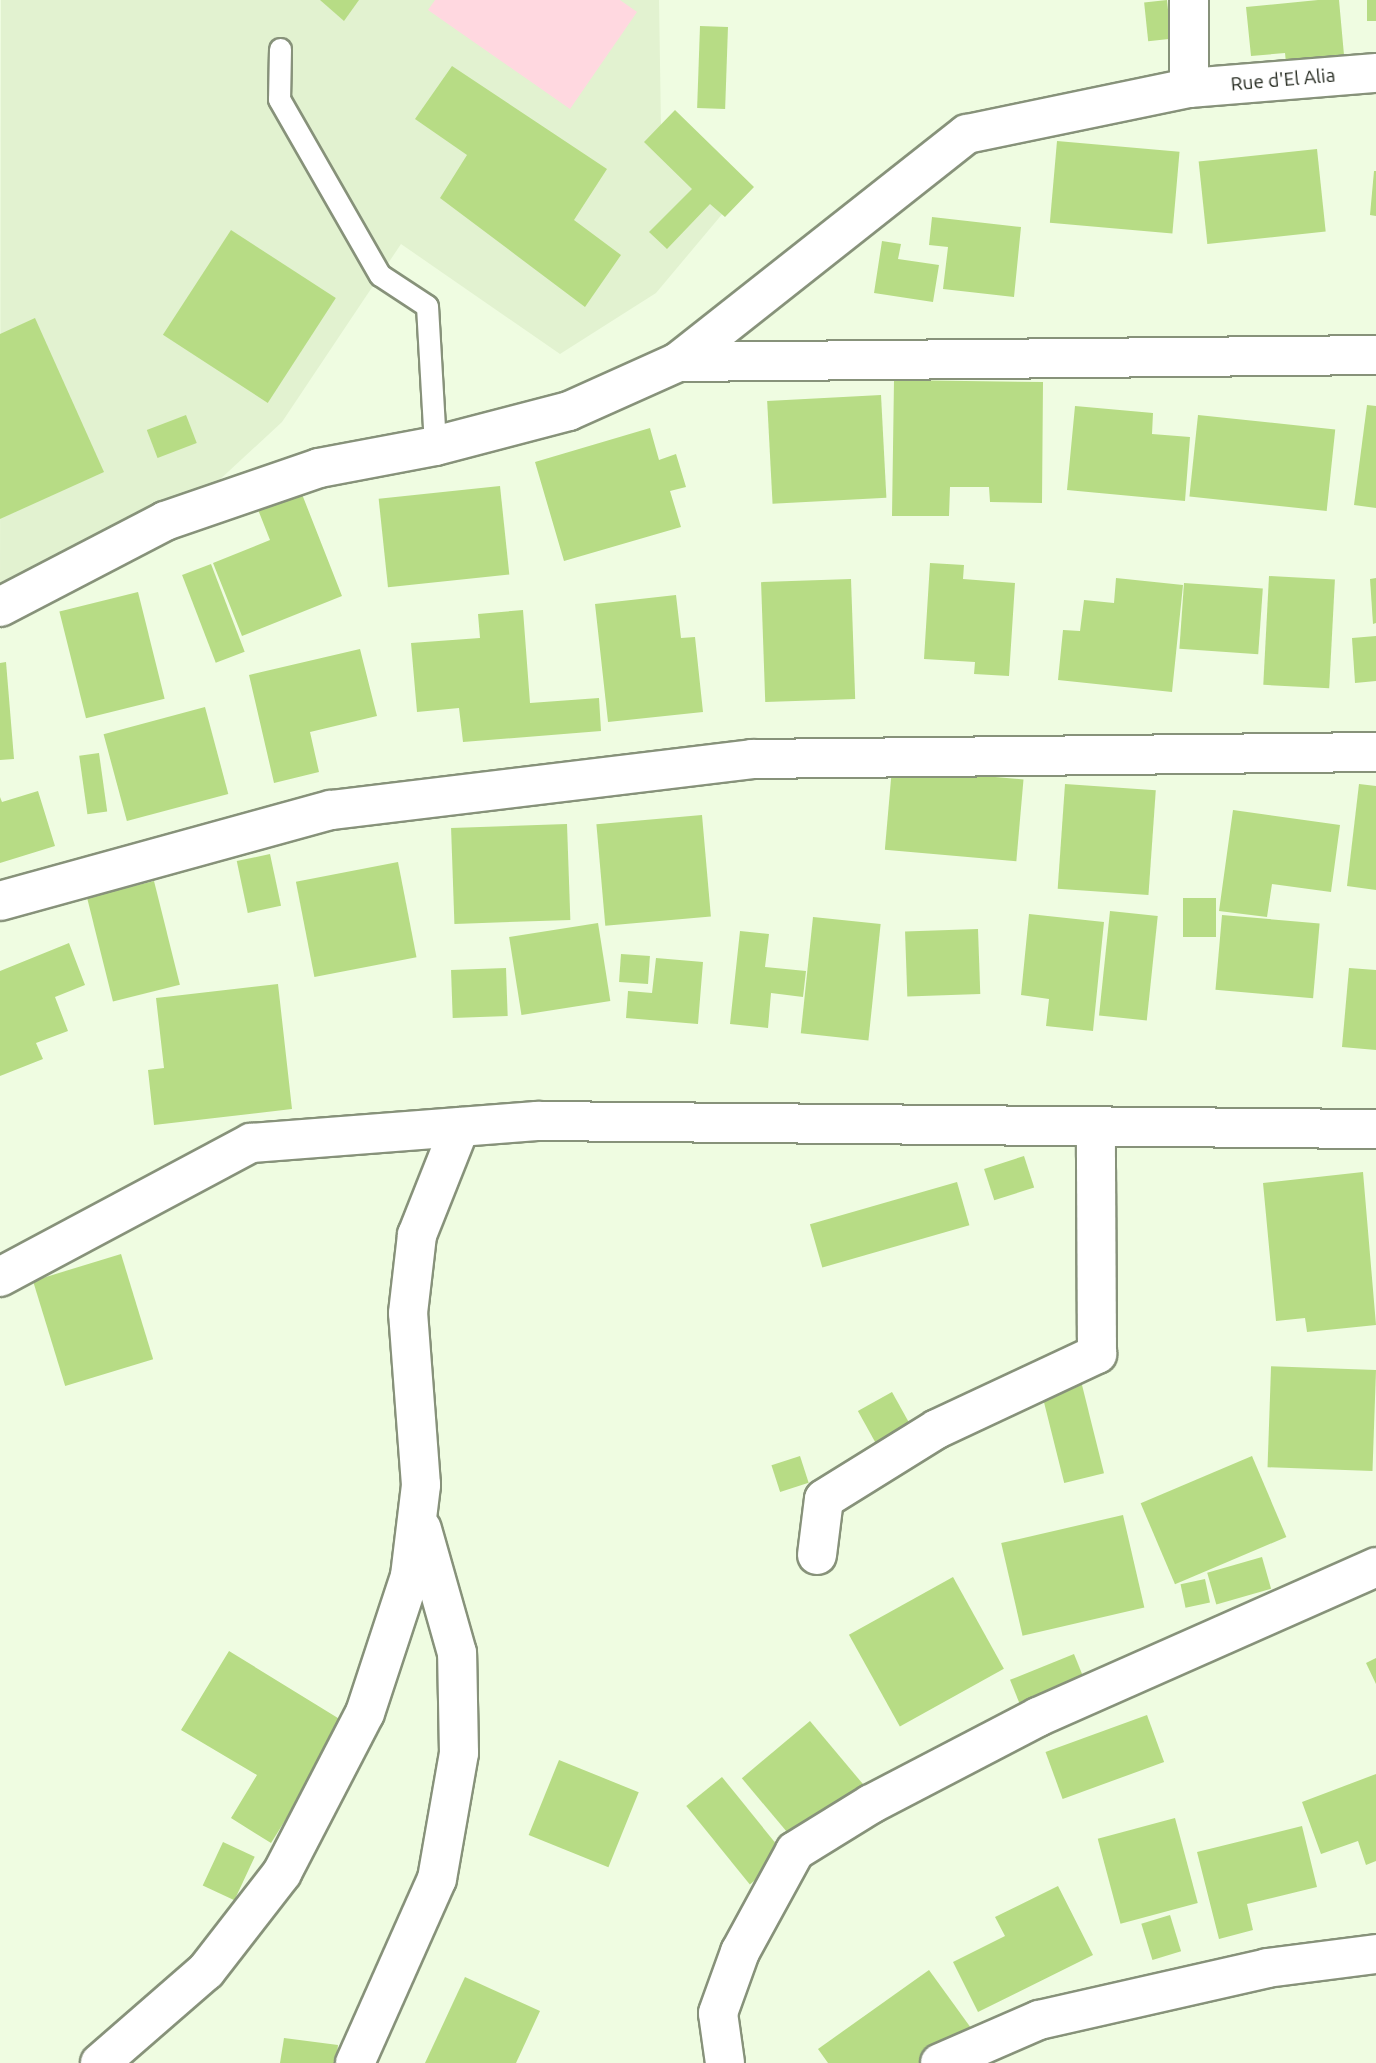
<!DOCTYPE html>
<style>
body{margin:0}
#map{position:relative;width:1376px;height:2063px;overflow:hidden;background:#effce1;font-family:Ubuntu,sans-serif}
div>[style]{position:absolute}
.built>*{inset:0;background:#e2f2d0}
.green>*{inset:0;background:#ffd8e0}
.building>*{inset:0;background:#b7dc85;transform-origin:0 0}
.roads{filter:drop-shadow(2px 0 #87927a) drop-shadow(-2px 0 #87927a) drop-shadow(0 2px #87927a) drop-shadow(0 -2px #87927a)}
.lane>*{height:21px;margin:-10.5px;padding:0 10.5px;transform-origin:10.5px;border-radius:10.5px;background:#fff}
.street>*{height:38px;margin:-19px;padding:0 19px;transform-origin:19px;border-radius:19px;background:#fff}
.secondary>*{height:38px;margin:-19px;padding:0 19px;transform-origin:19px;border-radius:19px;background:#fff}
span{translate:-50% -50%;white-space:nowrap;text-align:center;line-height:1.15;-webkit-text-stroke:5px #fff;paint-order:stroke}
.street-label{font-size:19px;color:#252a20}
</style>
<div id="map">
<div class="built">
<div style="clip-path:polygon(1px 0,659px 0,661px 127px,734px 200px,656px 293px,560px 354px,401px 244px,282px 422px,148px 546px,0 592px)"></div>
</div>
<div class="green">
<div style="clip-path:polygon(435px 0,620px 0,637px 12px,570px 109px,428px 10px)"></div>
</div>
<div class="building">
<div style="clip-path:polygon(320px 0,359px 0,344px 21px)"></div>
<div style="left:1167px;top:0;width:39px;height:23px;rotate:84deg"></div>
<div style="clip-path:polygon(1318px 0,1339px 0,1346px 77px,1288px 83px,1285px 53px,1251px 56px,1246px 7px)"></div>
<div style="left:1367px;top:0;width:9px;height:21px"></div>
<div style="left:700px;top:26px;width:28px;height:82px;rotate:2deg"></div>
<div style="clip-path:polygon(452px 66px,607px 169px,574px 220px,621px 255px,585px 307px,440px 198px,467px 155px,415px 119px)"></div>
<div style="clip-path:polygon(675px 110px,754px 187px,725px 217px,710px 204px,667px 249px,649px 232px,692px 189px,644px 142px)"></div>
<div style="left:1057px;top:141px;width:123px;height:82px;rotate:5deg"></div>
<div style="left:1317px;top:149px;width:83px;height:119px;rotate:84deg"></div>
<div style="clip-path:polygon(1374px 171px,1376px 171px,1376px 216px,1370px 215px)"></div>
<div style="clip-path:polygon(932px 217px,1021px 227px,1014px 297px,943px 289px,948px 247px,929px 245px)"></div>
<div style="left:231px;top:230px;width:125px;height:125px;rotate:33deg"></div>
<div style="clip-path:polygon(882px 241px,901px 244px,898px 259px,939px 265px,933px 302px,874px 293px)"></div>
<div style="clip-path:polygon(35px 318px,104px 472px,0 519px,0 334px)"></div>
<div style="clip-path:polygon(894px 380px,1043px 382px,1042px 503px,990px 502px,989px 487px,950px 487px,949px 516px,892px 516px)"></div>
<div style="left:881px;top:395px;width:103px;height:114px;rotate:87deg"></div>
<div style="clip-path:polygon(1367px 405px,1376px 406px,1376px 508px,1354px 505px)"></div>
<div style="clip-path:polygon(1075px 406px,1153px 413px,1152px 434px,1190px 437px,1185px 501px,1067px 490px)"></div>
<div style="left:186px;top:415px;width:30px;height:42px;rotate:69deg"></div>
<div style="left:1198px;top:415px;width:138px;height:82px;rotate:6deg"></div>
<div style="clip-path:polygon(650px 428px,659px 460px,676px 454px,686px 487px,670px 491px,681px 527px,564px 561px,535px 462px)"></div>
<div style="clip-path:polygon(298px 484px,342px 596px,242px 636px,213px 563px,270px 540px,255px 502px)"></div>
<div style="left:500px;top:486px;width:89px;height:122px;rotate:84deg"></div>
<div style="clip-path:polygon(930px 563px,964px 565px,963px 579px,1015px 583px,1009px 676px,974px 674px,975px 662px,924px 659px)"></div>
<div style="left:211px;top:564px;width:94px;height:31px;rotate:69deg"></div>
<div style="left:1269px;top:576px;width:66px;height:109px;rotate:3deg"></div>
<div style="clip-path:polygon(1116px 578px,1183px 585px,1172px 692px,1058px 680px,1063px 630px,1080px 631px,1084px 600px,1114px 603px)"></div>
<div style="clip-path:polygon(1376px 578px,1376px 623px,1373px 624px,1370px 579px)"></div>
<div style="left:851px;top:579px;width:120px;height:90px;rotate:88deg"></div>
<div style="left:1184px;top:583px;width:79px;height:66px;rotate:4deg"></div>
<div style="left:138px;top:592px;width:110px;height:81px;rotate:76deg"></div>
<div style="clip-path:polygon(676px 595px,681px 638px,695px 637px,703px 712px,608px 722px,595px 604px)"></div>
<div style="clip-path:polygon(523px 610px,530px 703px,599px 698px,601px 731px,463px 742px,459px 708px,417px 712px,411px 643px,480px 638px,478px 614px)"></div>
<div style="clip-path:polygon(1376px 636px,1376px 681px,1355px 683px,1352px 638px)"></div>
<div style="clip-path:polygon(360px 649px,377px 716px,310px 732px,319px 772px,274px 783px,249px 675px)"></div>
<div style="clip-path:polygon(6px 662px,14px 759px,0 760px,0 663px)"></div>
<div style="left:205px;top:707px;width:90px;height:105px;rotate:75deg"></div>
<div style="left:99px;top:753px;width:59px;height:20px;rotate:82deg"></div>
<div style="left:892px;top:768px;width:132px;height:82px;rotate:5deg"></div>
<div style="left:1065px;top:784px;width:91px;height:105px;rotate:4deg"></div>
<div style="clip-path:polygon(1359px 784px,1376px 786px,1376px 890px,1347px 886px)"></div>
<div style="clip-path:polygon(38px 791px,55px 846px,0 863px,0 797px,2px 802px)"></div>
<div style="clip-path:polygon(1233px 810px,1340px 825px,1331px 892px,1272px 884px,1267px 917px,1219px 911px)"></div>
<div style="left:702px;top:815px;width:102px;height:106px;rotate:85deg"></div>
<div style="left:567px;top:824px;width:96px;height:116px;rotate:88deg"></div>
<div style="left:270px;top:854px;width:53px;height:34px;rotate:78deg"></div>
<div style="left:398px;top:862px;width:97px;height:104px;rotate:79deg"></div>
<div style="left:154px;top:881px;width:107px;height:69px;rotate:76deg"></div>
<div style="left:1183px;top:898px;width:33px;height:39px"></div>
<div style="left:1110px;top:911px;width:48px;height:105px;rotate:6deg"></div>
<div style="clip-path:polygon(1029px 914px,1104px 922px,1093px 1031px,1046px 1026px,1049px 999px,1021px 995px)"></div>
<div style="left:1222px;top:915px;width:98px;height:75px;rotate:5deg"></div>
<div style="left:813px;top:917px;width:68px;height:117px;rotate:6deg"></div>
<div style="left:598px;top:923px;width:79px;height:90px;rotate:81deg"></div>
<div style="left:978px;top:929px;width:65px;height:73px;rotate:88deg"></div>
<div style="clip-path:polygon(740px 931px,769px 934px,765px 967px,806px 971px,803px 997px,771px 993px,768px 1028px,730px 1024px)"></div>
<div style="clip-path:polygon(69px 943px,85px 985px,55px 997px,68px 1031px,36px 1043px,43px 1059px,0 1076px,0 971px)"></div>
<div style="left:621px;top:954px;width:29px;height:28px;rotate:4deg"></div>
<div style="clip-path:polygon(656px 958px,703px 962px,698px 1024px,626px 1018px,628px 991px,652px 993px)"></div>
<div style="left:506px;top:968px;width:48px;height:55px;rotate:88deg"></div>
<div style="clip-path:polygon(1349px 968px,1376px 970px,1376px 1050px,1342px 1047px)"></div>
<div style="clip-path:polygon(278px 984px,292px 1109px,154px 1125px,148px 1070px,164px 1068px,156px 998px)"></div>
<div style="left:1024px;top:1156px;width:33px;height:42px;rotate:72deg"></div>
<div style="clip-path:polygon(1363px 1172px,1376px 1325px,1307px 1332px,1305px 1318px,1276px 1321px,1263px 1183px)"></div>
<div style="left:957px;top:1182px;width:45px;height:153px;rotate:74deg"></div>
<div style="left:121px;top:1254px;width:110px;height:92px;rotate:73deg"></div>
<div style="left:1376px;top:1370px;width:101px;height:105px;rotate:92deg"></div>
<div style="left:1081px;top:1381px;width:95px;height:41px;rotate:76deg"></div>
<div style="left:892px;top:1392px;width:41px;height:39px;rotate:61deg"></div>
<div style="left:800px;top:1456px;width:28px;height:30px;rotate:72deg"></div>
<div style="left:1252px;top:1456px;width:88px;height:121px;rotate:67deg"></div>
<div style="left:1123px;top:1515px;width:95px;height:125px;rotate:77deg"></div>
<div style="left:1262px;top:1557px;width:33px;height:57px;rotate:74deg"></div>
<div style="left:953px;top:1577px;width:105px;height:119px;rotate:61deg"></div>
<div style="left:1205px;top:1579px;width:24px;height:25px;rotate:78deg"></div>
<div style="clip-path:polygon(229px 1651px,346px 1723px,271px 1843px,231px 1818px,257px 1775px,181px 1730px)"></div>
<div style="left:1074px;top:1654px;width:35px;height:69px;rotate:68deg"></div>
<div style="clip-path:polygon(1376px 1658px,1376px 1684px,1366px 1663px)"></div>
<div style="left:1147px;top:1715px;width:50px;height:108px;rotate:70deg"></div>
<div style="left:810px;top:1721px;width:85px;height:89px;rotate:50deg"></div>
<div style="left:559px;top:1760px;width:86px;height:81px;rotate:22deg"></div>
<div style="clip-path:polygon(1376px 1774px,1376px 1861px,1366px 1865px,1358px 1841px,1321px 1854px,1302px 1802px)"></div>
<div style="left:722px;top:1777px;width:101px;height:46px;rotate:51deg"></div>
<div style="left:1175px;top:1818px;width:88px;height:80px;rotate:75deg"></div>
<div style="clip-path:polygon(1302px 1826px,1317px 1887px,1247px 1904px,1253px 1930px,1219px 1939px,1197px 1852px)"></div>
<div style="left:223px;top:1842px;width:35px;height:48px;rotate:25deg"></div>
<div style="clip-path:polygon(1058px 1886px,1093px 1955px,978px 2012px,953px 1962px,1005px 1936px,995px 1917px)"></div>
<div style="left:1170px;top:1915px;width:38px;height:30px;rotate:73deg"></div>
<div style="clip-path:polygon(929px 1970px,971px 2028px,923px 2063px,828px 2063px,818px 2049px)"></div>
<div style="clip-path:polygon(465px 1977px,540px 2011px,516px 2063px,425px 2063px)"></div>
<div style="clip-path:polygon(284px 2038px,338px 2045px,336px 2063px,280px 2063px)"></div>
</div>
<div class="roads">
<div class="lane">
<div style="left:280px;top:49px;width:50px;rotate:91.1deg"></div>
<div style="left:279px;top:99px;width:203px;rotate:60.2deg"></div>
<div style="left:380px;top:275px;width:56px;rotate:33.4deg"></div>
<div style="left:427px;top:306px;width:140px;rotate:86.7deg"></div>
</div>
<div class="street">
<div style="left:1189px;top:0;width:88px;rotate:90deg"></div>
<div style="left:0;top:607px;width:186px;rotate:-27.5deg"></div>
<div style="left:165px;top:521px;width:163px;rotate:-19deg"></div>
<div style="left:319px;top:468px;width:118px;rotate:-10.7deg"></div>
<div style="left:435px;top:446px;width:138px;rotate:-14.6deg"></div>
<div style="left:569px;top:411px;width:120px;rotate:-24.2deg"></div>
<div style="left:678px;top:362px;width:368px;rotate:-38.3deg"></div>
<div style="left:967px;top:134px;width:227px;rotate:-11.7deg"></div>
<div style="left:1189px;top:88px;width:188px;rotate:-4.6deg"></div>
<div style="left:0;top:901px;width:343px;rotate:-15.4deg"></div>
<div style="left:331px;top:810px;width:424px;rotate:-6.9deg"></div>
<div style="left:752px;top:759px;width:624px;rotate:-0.64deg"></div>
<div style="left:0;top:1277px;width:285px;rotate:-28.1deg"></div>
<div style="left:251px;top:1143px;width:287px;rotate:-4.4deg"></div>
<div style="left:537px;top:1121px;width:839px;rotate:0.55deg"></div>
<div style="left:817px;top:1555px;width:56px;rotate:-82.9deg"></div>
<div style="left:824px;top:1499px;width:133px;rotate:-31.8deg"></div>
<div style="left:937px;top:1429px;width:177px;rotate:-25.1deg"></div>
<div style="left:1097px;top:1354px;width:228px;rotate:-90.3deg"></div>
<div style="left:100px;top:2063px;width:140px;rotate:-41deg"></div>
<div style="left:206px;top:1971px;width:124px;rotate:-52.2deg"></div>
<div style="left:282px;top:1873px;width:180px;rotate:-62.6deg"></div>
<div style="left:365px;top:1713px;width:144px;rotate:-71.8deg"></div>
<div style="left:410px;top:1576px;width:92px;rotate:-83.1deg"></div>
<div style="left:421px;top:1485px;width:172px;rotate:-94.3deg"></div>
<div style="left:408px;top:1313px;width:79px;rotate:-83.4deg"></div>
<div style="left:417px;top:1235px;width:116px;rotate:-68.3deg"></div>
<div style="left:355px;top:2063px;width:201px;rotate:-66deg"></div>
<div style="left:437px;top:1879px;width:128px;rotate:-80.1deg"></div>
<div style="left:459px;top:1753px;width:100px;rotate:-91.1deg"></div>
<div style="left:457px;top:1653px;width:129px;rotate:-105.8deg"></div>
<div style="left:725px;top:2063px;width:50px;rotate:-98deg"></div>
<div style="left:718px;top:2013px;width:65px;rotate:-70.2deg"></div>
<div style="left:740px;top:1952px;width:115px;rotate:-61.4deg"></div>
<div style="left:795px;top:1851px;width:89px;rotate:-31.7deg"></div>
<div style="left:871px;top:1804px;width:188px;rotate:-27.5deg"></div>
<div style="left:1038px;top:1717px;width:370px;rotate:-23.9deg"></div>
<div style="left:940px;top:2063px;width:108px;rotate:-23.5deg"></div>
<div style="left:1039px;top:2020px;width:234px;rotate:-12.8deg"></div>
<div style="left:1267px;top:1968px;width:110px;rotate:-7.3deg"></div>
</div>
<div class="secondary">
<div style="left:678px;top:362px;width:698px;rotate:-0.57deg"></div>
</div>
</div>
<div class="street-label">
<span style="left:1283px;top:80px;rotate:-5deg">Rue d'El Alia</span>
</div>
</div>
